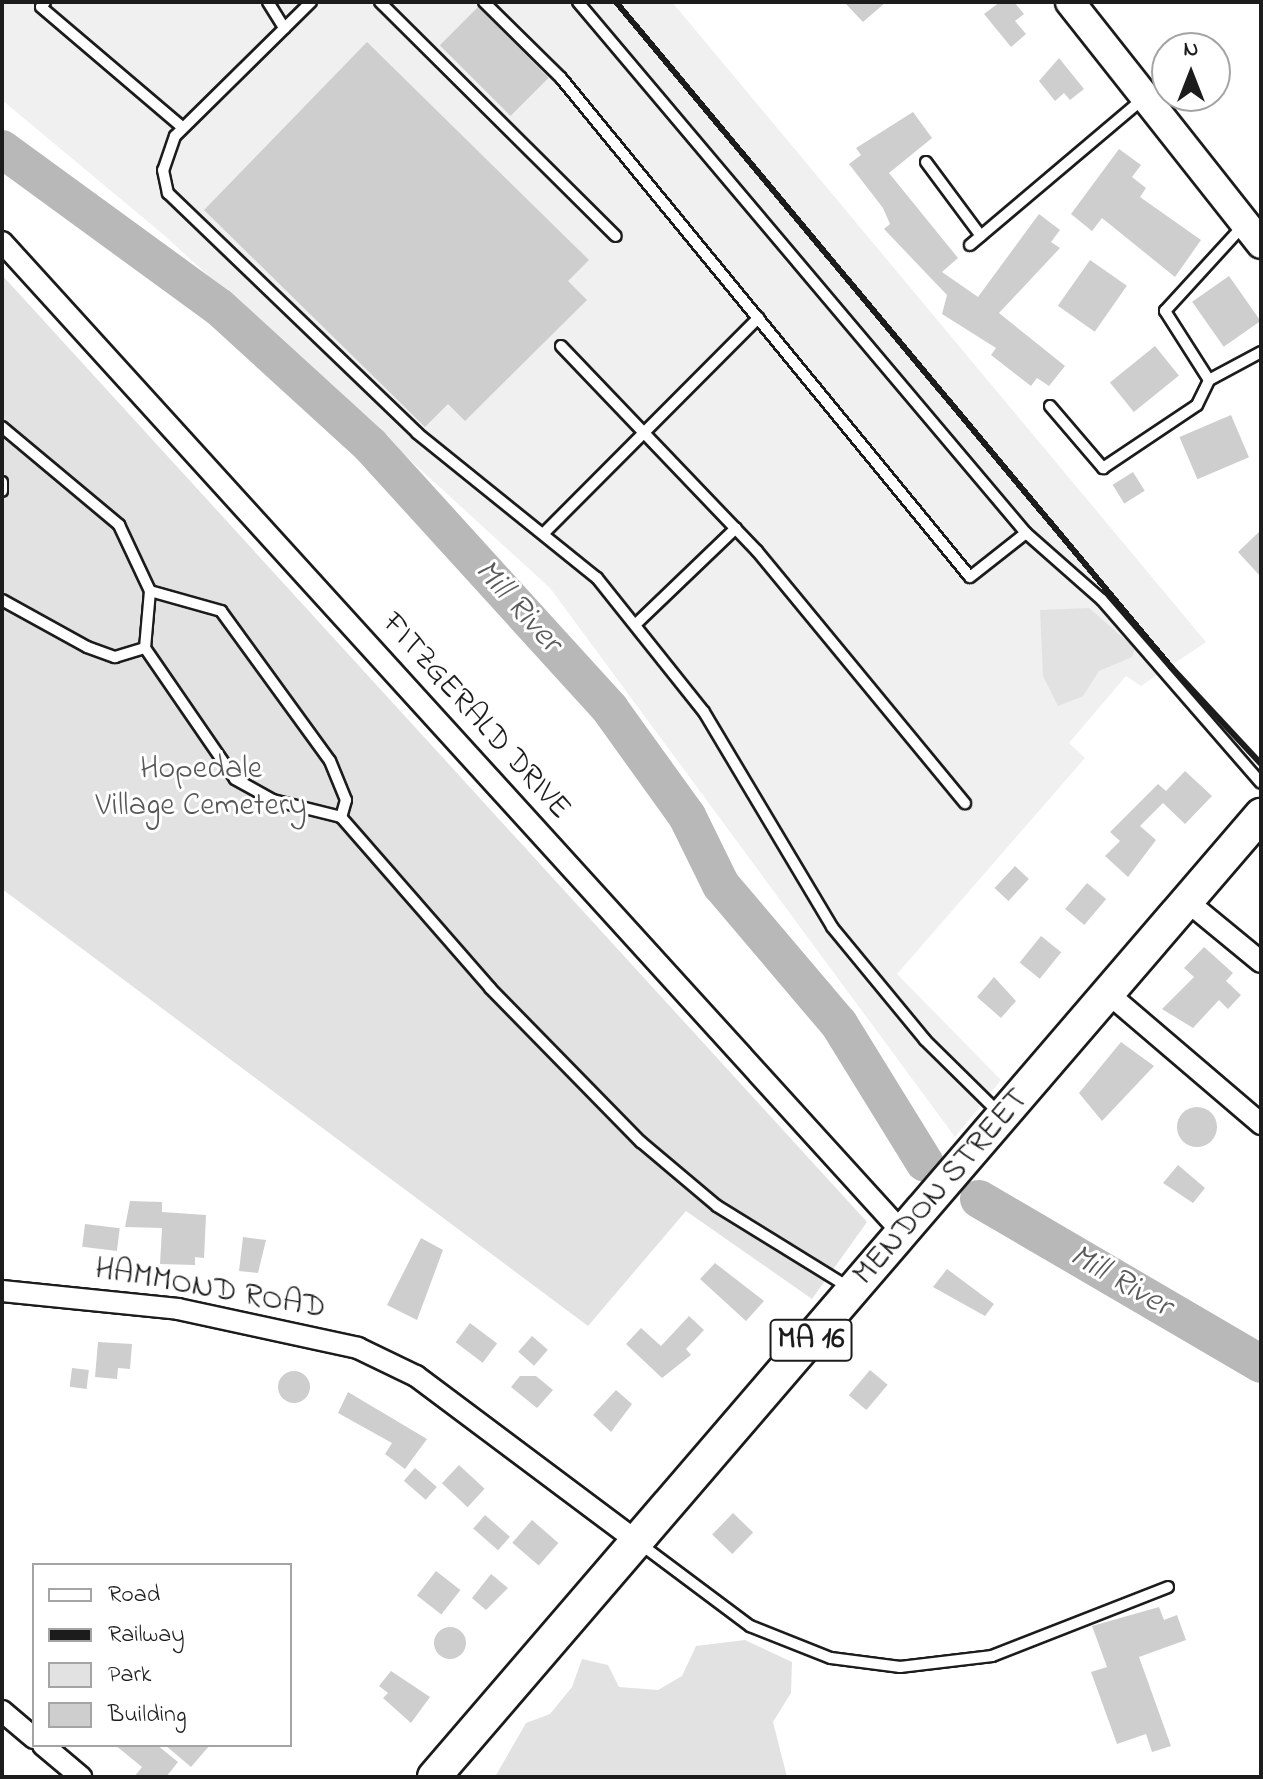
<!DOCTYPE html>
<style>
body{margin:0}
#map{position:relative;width:1263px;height:1779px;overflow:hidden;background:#fff;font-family:"Indie Flower",sans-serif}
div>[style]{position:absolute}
.built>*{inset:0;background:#f0f0f0}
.green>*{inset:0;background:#e2e2e2}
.river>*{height:38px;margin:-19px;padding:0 19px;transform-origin:19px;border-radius:19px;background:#b8b8b8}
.building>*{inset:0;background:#cecece;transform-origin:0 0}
.round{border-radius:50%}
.roads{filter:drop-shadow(2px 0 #1c1c1c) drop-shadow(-2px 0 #1c1c1c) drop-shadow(0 2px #1c1c1c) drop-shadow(0 -2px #1c1c1c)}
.lane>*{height:10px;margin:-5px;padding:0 5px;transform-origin:5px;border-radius:5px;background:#fff}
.street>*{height:20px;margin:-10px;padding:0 10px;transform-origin:10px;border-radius:10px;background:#fff}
.secondary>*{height:28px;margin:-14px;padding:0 14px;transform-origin:14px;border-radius:14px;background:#fff}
.primary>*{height:32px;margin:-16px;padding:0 16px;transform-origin:16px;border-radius:16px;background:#fff}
.rail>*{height:6px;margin:-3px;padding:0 3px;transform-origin:3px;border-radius:3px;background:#1c1c1c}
span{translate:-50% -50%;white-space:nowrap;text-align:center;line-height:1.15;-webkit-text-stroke:6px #fff;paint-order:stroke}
.shield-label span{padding:2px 6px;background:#fff;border:2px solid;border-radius:6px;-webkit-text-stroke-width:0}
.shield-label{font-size:30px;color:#1c1c1c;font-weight:700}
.street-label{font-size:32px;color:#1c1c1c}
.park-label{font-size:32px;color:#575757}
.water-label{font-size:34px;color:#5a5a5a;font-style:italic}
.frame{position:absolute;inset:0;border:4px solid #1c1c1c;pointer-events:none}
.legend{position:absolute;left:32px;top:1563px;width:260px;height:184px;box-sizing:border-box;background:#fff;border:2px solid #a4a4a4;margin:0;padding:10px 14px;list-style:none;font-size:24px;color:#1c1c1c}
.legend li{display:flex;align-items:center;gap:16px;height:40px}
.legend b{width:40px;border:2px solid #a4a4a4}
.north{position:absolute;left:1151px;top:32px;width:80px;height:80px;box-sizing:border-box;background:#fff;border:2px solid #a4a4a4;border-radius:50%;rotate:0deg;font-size:22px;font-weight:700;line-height:32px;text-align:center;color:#1c1c1c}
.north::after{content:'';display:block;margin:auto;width:28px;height:36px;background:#1c1c1c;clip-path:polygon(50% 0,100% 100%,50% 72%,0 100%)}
</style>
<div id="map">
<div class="built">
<div style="clip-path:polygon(2px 2px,672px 2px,1206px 642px,1141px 686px,1126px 676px,1069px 743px,1085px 758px,897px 974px,1001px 1080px,955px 1137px,550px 588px,165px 236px,2px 100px)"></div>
</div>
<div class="green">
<div style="clip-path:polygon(2px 275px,867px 1222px,812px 1299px,686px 1211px,588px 1326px,2px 889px)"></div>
<div style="clip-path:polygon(1089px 608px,1135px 648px,1132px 657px,1099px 671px,1083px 696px,1058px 706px,1043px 676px,1040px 610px)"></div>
<div style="clip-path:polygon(745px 1640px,792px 1662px,791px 1693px,773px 1722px,787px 1777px,495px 1777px,526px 1723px,550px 1714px,572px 1687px,582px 1659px,608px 1665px,619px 1687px,658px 1690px,682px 1676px,696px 1646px)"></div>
</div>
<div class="river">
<div style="left:2px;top:149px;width:268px;rotate:36.1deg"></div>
<div style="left:219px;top:307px;width:205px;rotate:42.4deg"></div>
<div style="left:370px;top:445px;width:357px;rotate:47.7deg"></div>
<div style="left:610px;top:709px;width:132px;rotate:54.3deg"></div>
<div style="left:687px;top:816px;width:77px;rotate:63.8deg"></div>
<div style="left:721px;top:885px;width:182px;rotate:49.7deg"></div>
<div style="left:839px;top:1024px;width:163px;rotate:58.3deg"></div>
<div style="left:979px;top:1199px;width:327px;rotate:30.3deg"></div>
</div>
<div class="building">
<div style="clip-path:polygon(844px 2px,886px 2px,863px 22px)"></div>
<div style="clip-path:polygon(1000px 2px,1014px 2px,1024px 14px,1015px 21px,1026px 34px,1011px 47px,984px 14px)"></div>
<div style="left:478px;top:7px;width:100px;height:54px;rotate:45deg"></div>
<div style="clip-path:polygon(367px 42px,589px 260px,568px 281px,587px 300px,465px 421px,448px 404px,425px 427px,204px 210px)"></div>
<div style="clip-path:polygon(1059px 58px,1084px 89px,1070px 100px,1064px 93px,1055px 101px,1039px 81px)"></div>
<div style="clip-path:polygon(913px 112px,932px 138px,889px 173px,958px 258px,942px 272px,978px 297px,1039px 214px,1060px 230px,1051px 242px,1060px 248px,999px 313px,1065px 366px,1049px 386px,1037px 378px,1031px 386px,991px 355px,996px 348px,942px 314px,947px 295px,884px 229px,890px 224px,883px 208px,849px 164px,861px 155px,856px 148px)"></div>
<div style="clip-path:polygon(1119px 149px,1141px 165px,1132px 177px,1146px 188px,1140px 197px,1201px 240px,1175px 277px,1102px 218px,1092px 231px,1071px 214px)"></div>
<div style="left:1090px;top:260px;width:45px;height:56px;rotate:35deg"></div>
<div style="left:1229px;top:276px;width:55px;height:45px;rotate:55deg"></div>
<div style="left:1155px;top:346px;width:38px;height:58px;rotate:51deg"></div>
<div style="left:1231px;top:415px;width:46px;height:56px;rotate:67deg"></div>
<div style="left:1133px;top:472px;width:22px;height:24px;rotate:58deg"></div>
<div style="clip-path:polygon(1261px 530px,1261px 577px,1238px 552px)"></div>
<div style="clip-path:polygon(1185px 771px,1212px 796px,1185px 824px,1163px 803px,1140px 826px,1156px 840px,1128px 877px,1105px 856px,1120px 841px,1110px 832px,1158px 784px,1166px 791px)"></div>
<div style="left:1015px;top:866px;width:19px;height:30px;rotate:43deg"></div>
<div style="left:1087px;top:883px;width:25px;height:34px;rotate:40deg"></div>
<div style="left:1041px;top:936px;width:26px;height:34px;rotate:39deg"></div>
<div style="clip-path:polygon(1204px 947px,1233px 973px,1226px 981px,1241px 995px,1228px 1009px,1219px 1000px,1193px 1028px,1162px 1009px,1194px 977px,1184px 968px)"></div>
<div style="clip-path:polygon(994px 977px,1016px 1001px,1001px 1018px,977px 997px)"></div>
<div style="clip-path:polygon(1121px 1042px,1154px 1066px,1102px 1121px,1079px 1093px)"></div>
<div class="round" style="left:1177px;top:1107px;width:40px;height:40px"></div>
<div style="clip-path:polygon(1178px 1165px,1205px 1188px,1193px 1203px,1163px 1183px)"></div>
<div style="clip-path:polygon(130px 1201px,162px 1202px,162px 1212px,206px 1215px,204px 1258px,195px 1257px,195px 1265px,160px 1264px,162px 1228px,125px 1227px)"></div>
<div style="left:85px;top:1224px;width:35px;height:23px;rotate:7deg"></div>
<div style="clip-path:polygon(243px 1237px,266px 1240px,258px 1273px,239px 1271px)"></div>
<div style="clip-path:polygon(421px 1238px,443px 1250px,417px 1320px,387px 1305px)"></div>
<div style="clip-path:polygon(715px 1263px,764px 1301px,746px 1321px,700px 1279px)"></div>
<div style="clip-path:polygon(947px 1269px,994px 1304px,985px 1316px,933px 1287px)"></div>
<div style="clip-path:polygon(689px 1316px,704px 1330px,686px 1349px,691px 1355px,662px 1378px,626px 1344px,641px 1328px,661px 1346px)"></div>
<div style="left:470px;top:1323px;width:34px;height:24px;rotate:37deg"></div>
<div style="left:532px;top:1336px;width:21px;height:21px;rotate:41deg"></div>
<div style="clip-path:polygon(98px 1342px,132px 1344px,130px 1369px,118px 1368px,117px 1379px,95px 1377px)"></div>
<div style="left:72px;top:1368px;width:17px;height:19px;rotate:7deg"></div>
<div style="left:870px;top:1370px;width:23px;height:33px;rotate:40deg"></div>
<div class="round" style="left:278px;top:1371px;width:32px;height:32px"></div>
<div style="clip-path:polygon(520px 1376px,536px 1376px,553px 1390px,537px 1408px,511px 1387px)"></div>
<div style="clip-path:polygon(616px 1390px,632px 1404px,611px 1432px,593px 1415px)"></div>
<div style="clip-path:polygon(348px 1392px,427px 1439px,405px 1469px,385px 1454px,392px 1443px,338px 1413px)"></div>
<div style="left:459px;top:1465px;width:35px;height:25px;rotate:43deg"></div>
<div style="left:415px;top:1468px;width:29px;height:17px;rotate:41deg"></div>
<div style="left:733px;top:1513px;width:28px;height:30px;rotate:44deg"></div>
<div style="left:485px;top:1515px;width:33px;height:18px;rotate:41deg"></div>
<div style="left:532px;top:1520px;width:35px;height:30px;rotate:41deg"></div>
<div style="left:436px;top:1571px;width:31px;height:31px;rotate:38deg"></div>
<div style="clip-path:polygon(491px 1574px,508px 1588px,486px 1610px,472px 1598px)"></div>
<div style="clip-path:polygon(1159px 1607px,1164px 1620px,1177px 1615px,1186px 1640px,1139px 1657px,1171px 1746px,1152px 1752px,1146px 1734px,1117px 1744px,1091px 1672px,1107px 1667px,1092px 1626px)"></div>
<div class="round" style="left:434px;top:1627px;width:32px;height:32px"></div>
<div style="clip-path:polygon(391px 1671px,430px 1697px,411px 1723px,383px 1698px,388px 1693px,379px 1686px)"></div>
<div style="clip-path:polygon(115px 1745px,157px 1745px,178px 1762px,166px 1777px,134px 1777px,142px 1767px)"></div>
<div style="clip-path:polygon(165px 1745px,210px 1745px,191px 1767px)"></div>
</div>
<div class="roads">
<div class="lane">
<div style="left:45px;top:2px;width:6px;rotate:129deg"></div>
<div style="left:41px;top:7px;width:185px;rotate:40.4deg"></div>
<div style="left:268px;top:2px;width:31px;rotate:58deg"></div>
<div style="left:311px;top:2px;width:191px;rotate:135.4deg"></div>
<div style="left:175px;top:136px;width:36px;rotate:109deg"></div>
<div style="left:163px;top:170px;width:24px;rotate:78deg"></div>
<div style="left:168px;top:193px;width:346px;rotate:43.9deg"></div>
<div style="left:417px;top:433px;width:231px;rotate:38.9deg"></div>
<div style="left:597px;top:578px;width:171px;rotate:51.4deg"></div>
<div style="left:704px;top:712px;width:250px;rotate:59.2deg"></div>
<div style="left:832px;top:927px;width:146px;rotate:50.5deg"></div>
<div style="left:925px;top:1040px;width:104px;rotate:44.6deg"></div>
<div style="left:380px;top:2px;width:332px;rotate:44.8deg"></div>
<div style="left:484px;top:2px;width:108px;rotate:44.6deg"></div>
<div style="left:561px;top:78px;width:645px;rotate:50.66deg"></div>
<div style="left:970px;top:577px;width:71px;rotate:-38.2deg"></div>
<div style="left:578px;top:2px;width:695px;rotate:49.85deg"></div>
<div style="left:1026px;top:533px;width:101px;rotate:41.4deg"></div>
<div style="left:1102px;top:600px;width:242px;rotate:49deg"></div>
<div style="left:926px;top:162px;width:92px;rotate:53.4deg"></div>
<div style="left:970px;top:245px;width:226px;rotate:-40.2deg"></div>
<div style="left:561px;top:346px;width:284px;rotate:46.3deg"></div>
<div style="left:757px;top:551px;width:327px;rotate:50.5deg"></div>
<div style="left:1209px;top:380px;width:82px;rotate:-122.5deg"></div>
<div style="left:1165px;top:311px;width:115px;rotate:-47.5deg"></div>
<div style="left:1050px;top:406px;width:82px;rotate:49.5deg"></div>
<div style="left:1103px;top:468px;width:113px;rotate:-33.8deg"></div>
<div style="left:1197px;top:405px;width:28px;rotate:-64deg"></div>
<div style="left:1209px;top:380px;width:59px;rotate:-28.3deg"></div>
<div style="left:2px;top:427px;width:153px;rotate:39.9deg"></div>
<div style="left:119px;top:525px;width:73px;rotate:64.8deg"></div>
<div style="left:150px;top:591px;width:74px;rotate:15.7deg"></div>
<div style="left:221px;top:611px;width:185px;rotate:54deg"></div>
<div style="left:330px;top:761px;width:42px;rotate:67.7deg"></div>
<div style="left:346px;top:800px;width:18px;rotate:106deg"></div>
<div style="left:2px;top:482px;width:9px;rotate:90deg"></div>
<div style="left:546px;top:531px;width:301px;rotate:-45.1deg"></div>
<div style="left:2px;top:600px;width:97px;rotate:28.9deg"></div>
<div style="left:87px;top:647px;width:30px;rotate:20deg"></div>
<div style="left:115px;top:657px;width:31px;rotate:-17deg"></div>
<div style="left:145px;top:648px;width:159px;rotate:55.5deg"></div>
<div style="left:235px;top:779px;width:43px;rotate:28.9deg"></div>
<div style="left:273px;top:800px;width:70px;rotate:14deg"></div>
<div style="left:341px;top:817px;width:227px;rotate:48.9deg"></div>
<div style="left:490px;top:988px;width:216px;rotate:45.6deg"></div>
<div style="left:641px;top:1142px;width:99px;rotate:40.1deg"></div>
<div style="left:717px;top:1206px;width:154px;rotate:31.7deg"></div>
<div style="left:637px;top:623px;width:137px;rotate:-43.8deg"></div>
<div style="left:145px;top:648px;width:57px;rotate:-85deg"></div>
<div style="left:639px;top:1543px;width:139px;rotate:36.8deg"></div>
<div style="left:750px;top:1626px;width:87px;rotate:21.6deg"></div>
<div style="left:831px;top:1658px;width:70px;rotate:7.4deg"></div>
<div style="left:900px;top:1667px;width:93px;rotate:-6.8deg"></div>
<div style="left:992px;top:1656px;width:189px;rotate:-21.4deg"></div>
</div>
<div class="street">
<div style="left:2px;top:242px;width:1339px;rotate:47.72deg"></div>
<div style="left:1188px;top:902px;width:94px;rotate:39.4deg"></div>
<div style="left:1110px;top:995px;width:199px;rotate:40.5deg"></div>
<div style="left:2px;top:1291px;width:177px;rotate:5.8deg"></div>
<div style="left:178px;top:1309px;width:184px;rotate:12.2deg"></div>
<div style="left:358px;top:1348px;width:64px;rotate:25.8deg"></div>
<div style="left:416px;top:1376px;width:274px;rotate:36.8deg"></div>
<div style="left:2px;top:1711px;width:42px;rotate:40.2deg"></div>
<div style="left:43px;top:1745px;width:50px;rotate:40.1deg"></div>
</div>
<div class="secondary">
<div style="left:1070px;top:2px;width:308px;rotate:51.7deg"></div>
</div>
<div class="primary">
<div style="left:434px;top:1777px;width:1269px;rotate:-49.32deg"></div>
</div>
</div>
<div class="rail">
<div style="left:616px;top:2px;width:866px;rotate:50.15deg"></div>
<div style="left:1171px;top:667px;width:132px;rotate:47.1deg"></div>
</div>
<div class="shield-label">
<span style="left:811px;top:1340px">MA 16</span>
</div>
<div class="street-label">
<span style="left:475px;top:717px;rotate:48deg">FITZGERALD DRIVE</span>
<span style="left:942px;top:1188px;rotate:-49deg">MENDON STREET</span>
<span style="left:210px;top:1290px;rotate:10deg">HAMMOND ROAD</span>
</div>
<div class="park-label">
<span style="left:201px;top:789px">Hopedale<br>Village Cemetery</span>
</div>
<div class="water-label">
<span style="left:517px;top:607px;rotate:48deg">Mill River</span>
<span style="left:1120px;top:1282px;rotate:30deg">Mill River</span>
</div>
<div class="frame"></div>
<ul class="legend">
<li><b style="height:10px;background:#fff"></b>Road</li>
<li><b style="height:10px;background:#1c1c1c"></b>Railway</li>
<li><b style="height:22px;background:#e2e2e2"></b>Park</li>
<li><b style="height:22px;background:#cecece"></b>Building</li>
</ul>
<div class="north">N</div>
</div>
